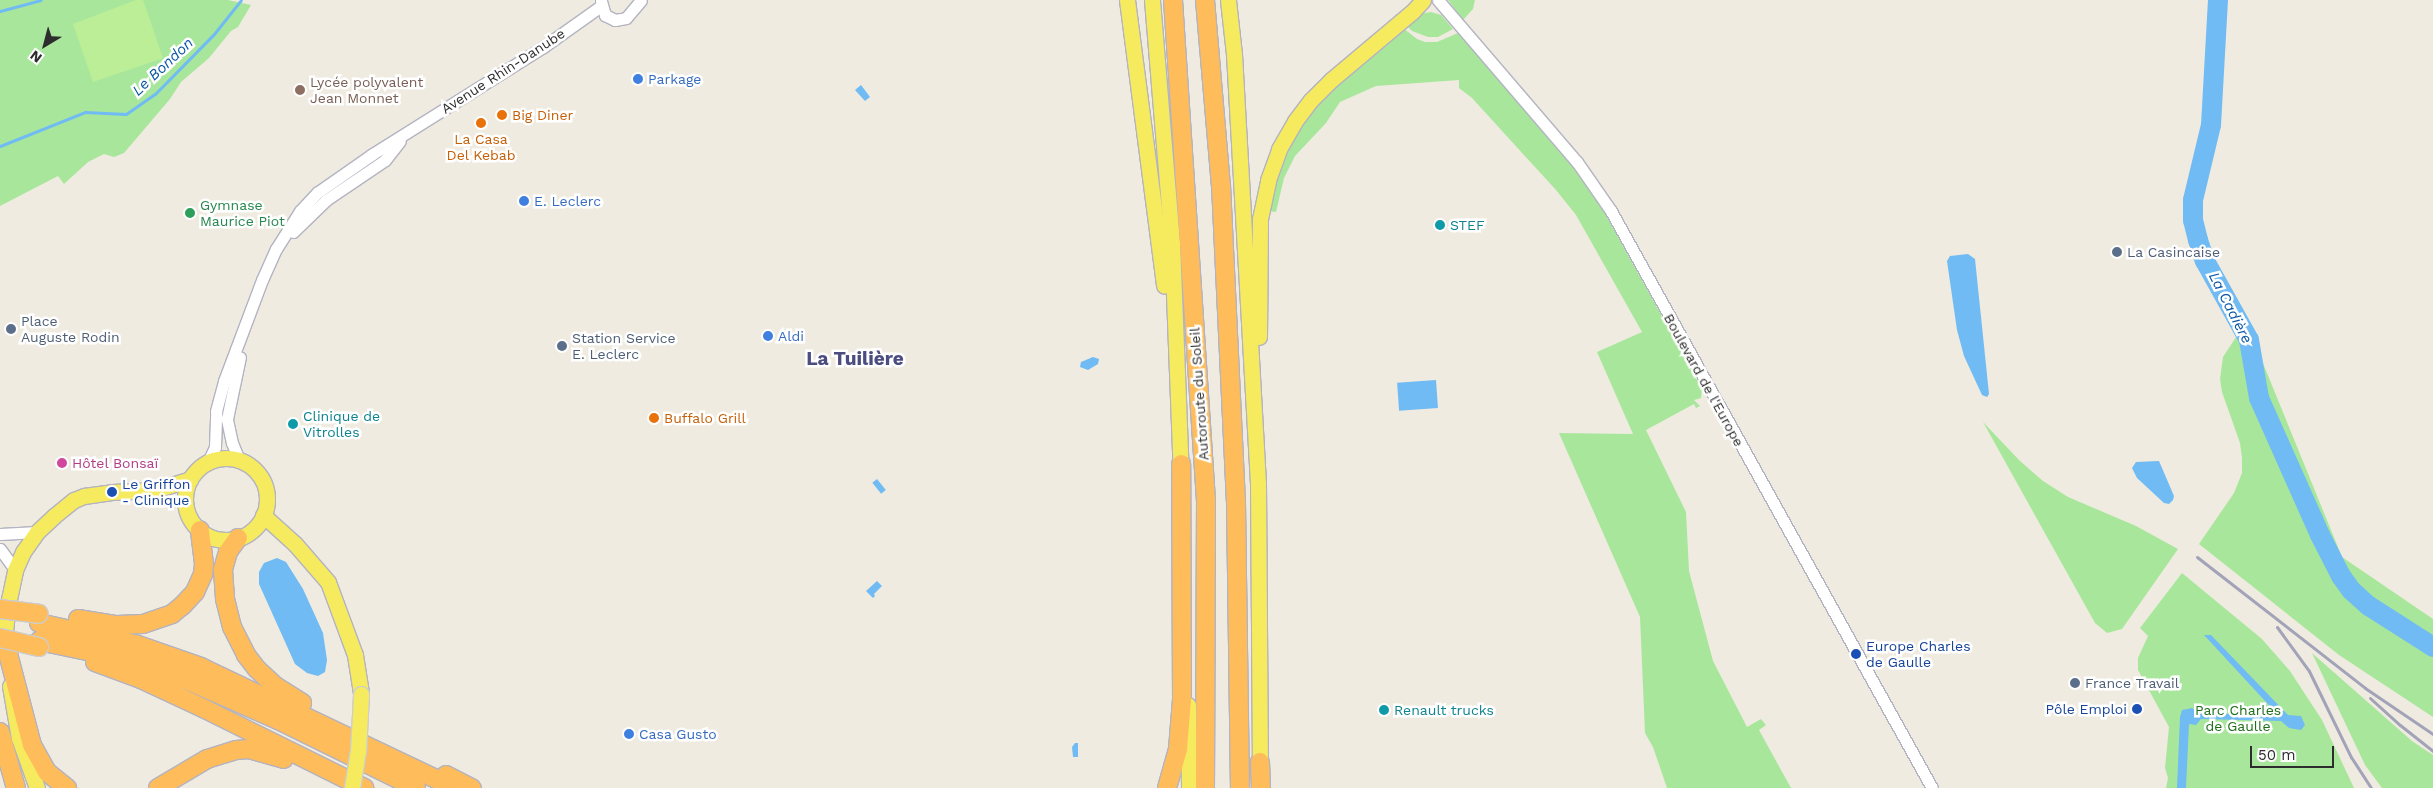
<!DOCTYPE html>
<meta charset="utf-8">
<style>
body{margin:0}
#map{position:relative;width:2433px;height:788px;overflow:hidden;background:#efebe0;font-family:"Work Sans",sans-serif}
div>[style]{position:absolute}
.green>*{inset:0;background:#a8e79b}
.pitch>*{inset:0;background:#bbee96}
.water>*{inset:0;background:#70bbf3;transform-origin:0 0}
.stream>*{height:3px;margin:-1.5px;padding:0 1.5px;transform-origin:1.5px;border-radius:1.5px;background:#70bbf3}
.river>*{height:20px;margin:-10px;padding:0 10px;transform-origin:10px;border-radius:10px;background:#70bbf3}
.roads{filter:drop-shadow(1px 0 #b3b3c1) drop-shadow(-1px 0 #b3b3c1) drop-shadow(0 1px #b3b3c1) drop-shadow(0 -1px #b3b3c1)}
.minor>*{height:11px;margin:-5.5px;padding:0 5.5px;transform-origin:5.5px;border-radius:5.5px;background:#fff}
.major>*{height:15px;margin:-7.5px;padding:0 7.5px;transform-origin:7.5px;border-radius:7.5px;background:#f6eb5e}
.major>.ring{margin:-7.5px;padding:0;box-sizing:content-box;background:none;border:15px solid #f6eb5e;border-radius:50%}
.highway>*{height:18px;margin:-9px;padding:0 9px;transform-origin:9px;border-radius:9px;background:#ffbc5a}
.rail>*{height:3px;margin:-1.5px;padding:0 1.5px;transform-origin:1.5px;border-radius:1.5px;background:#a2a2b8}
.bridges{filter:drop-shadow(1px 0 #cdcdcd) drop-shadow(-1px 0 #cdcdcd) drop-shadow(0 1px #cdcdcd) drop-shadow(0 -1px #cdcdcd)}
.major-bridge>*{height:15px;margin:-7.5px;padding:0 7.5px;transform-origin:7.5px;border-radius:7.5px;background:#f6eb5e}
.highway-bridge>*{height:18px;margin:-9px;padding:0 9px;transform-origin:9px;border-radius:9px;background:#ffbc5a}
.dots>*{width:14px;height:14px;translate:-50% -50%;box-sizing:border-box;border:2px solid #fff;border-radius:50%}
span{translate:-50% -50%;white-space:nowrap;text-align:center;line-height:1.15;-webkit-text-stroke:5px #fff;paint-order:stroke}
.street-label{font-size:14px;color:#2d2d2d}
.shop-label{font-size:14px;color:#366cbe}
.left{translate:0 -50%;text-align:left}
.education-label{font-size:14px;color:#785e54}
.food-label{font-size:14px;color:#c56008}
.leisure-label{font-size:14px;color:#27864d}
.culture-label{font-size:14px;color:#0d838f}
.service-label{font-size:14px;color:#4e5e75}
.hotel-label{font-size:14px;color:#b23c85}
.transit-label{font-size:14px;color:#164399}
.right{translate:-100% -50%;text-align:right}
.park-label{font-size:14px;color:#1d6f18}
.water-label{font-size:15px;color:#0956a6;font-style:italic}
.district-label{font-size:19px;color:#4b4c80;font-weight:700}
.north{position:absolute;left:20px;top:20px;width:50px;height:50px;-webkit-text-stroke:4px #fff;paint-order:stroke;rotate:217deg;font-size:14px;font-weight:700;line-height:20px;text-align:center;color:#2d2d2d}
.north::after{content:'';display:block;margin:auto;width:18px;height:22px;background:#2d2d2d;clip-path:polygon(50% 0,100% 100%,50% 72%,0 100%)}
.scale{position:absolute;left:2250px;top:746px;width:84px;height:22px;box-sizing:border-box;border:2px solid #2d2d2d;border-top:0;padding-left:6px;font-size:15px;line-height:18px;white-space:nowrap;color:#2d2d2d;-webkit-text-stroke:4px #fff;paint-order:stroke}
</style>
<div id="map">
<div class="green">
<div style="clip-path:polygon(0 0,228px 0,251px 5px,238px 27px,231px 31px,209px 58px,181px 82px,170px 99px,124px 153px,114px 157px,104px 154px,88px 162px,64px 184px,58px 176px,0 206px)"></div>
<div style="clip-path:polygon(1448px 0,1475px 0,1473px 9px,1463px 20px)"></div>
<div style="clip-path:polygon(1431px 12px,1441px 15px,1453px 29px,1438px 37px,1428px 37px,1412px 31px,1406px 25px,1419px 14px)"></div>
<div style="clip-path:polygon(1403px 28px,1417px 39px,1425px 42px,1437px 42px,1458px 33px,1571px 165px,1603px 210px,1702px 389px,1701px 398px,1694px 400px,1700px 406px,1696px 408px,1694px 404px,1646px 430px,1686px 512px,1689px 571px,1713px 661px,1747px 727px,1761px 719px,1766px 725px,1759px 730px,1791px 788px,1667px 788px,1653px 747px,1645px 733px,1640px 617px,1559px 433px,1633px 434px,1597px 352px,1642px 332px,1576px 215px,1556px 190px,1472px 98px,1459px 88px,1459px 80px,1376px 86px,1340px 102px,1326px 123px,1295px 156px,1284px 178px,1276px 212px,1268px 211px,1281px 162px,1297px 130px,1331px 89px)"></div>
<div style="clip-path:polygon(2249px 329px,2342px 557px,2433px 619px,2433px 717px,2339px 655px,2199px 544px,2234px 493px,2242px 473px,2242px 458px,2240px 443px,2222px 392px,2220px 379px,2223px 357px,2240px 331px)"></div>
<div style="clip-path:polygon(1983px 422px,2019px 460px,2043px 481px,2068px 497px,2136px 526px,2178px 549px,2122px 629px,2107px 633px,2095px 623px)"></div>
<div style="clip-path:polygon(2182px 573px,2262px 639px,2290px 671px,2322px 720px,2354px 788px,2166px 788px,2168px 778px,2165px 768px,2169px 727px,2138px 670px,2138px 658px,2148px 636px,2140px 628px)"></div>
<div style="clip-path:polygon(2312px 653px,2412px 741px,2433px 755px,2433px 788px,2382px 788px,2365px 765px)"></div>
</div>
<div class="pitch">
<div style="clip-path:polygon(136px 0,143px 0,163px 58px,93px 82px,73px 24px)"></div>
</div>
<div class="water">
<div style="clip-path:polygon(861px 85px,870px 97px,865px 101px,855px 90px)"></div>
<div style="clip-path:polygon(1968px 254px,1975px 259px,1989px 394px,1987px 397px,1982px 395px,1964px 356px,1957px 330px,1947px 261px,1950px 256px)"></div>
<div style="clip-path:polygon(1093px 357px,1099px 359px,1098px 364px,1088px 370px,1080px 367px,1081px 362px)"></div>
<div style="left:1436px;top:380px;width:28px;height:39px;rotate:86deg"></div>
<div style="clip-path:polygon(2159px 461px,2174px 496px,2173px 500px,2169px 504px,2164px 503px,2137px 478px,2132px 468px,2136px 462px)"></div>
<div style="left:877px;top:479px;width:14px;height:6px;rotate:51deg"></div>
<div style="clip-path:polygon(277px 558px,286px 562px,303px 589px,323px 633px,327px 660px,325px 672px,318px 676px,307px 673px,295px 664px,259px 584px,259px 572px,264px 563px)"></div>
<div style="clip-path:polygon(877px 581px,882px 586px,874px 594px,875px 596px,873px 598px,866px 591px)"></div>
<div style="clip-path:polygon(2204px 635px,2211px 635px,2288px 715px,2301px 716px,2305px 725px,2301px 730px,2289px 728px,2281px 721px,2201px 719px,2196px 725px,2189px 724px,2186px 788px,2177px 788px,2180px 717px,2182px 710px,2192px 708px,2199px 713px,2278px 715px)"></div>
<div style="clip-path:polygon(1075px 743px,1078px 743px,1078px 757px,1073px 757px,1072px 747px)"></div>
</div>
<div class="stream">
<div style="left:0;top:11px;width:42px;rotate:-15deg"></div>
<div style="left:0;top:146px;width:92px;rotate:-21.8deg"></div>
<div style="left:85px;top:112px;width:41px;rotate:2.8deg"></div>
<div style="left:126px;top:114px;width:35px;rotate:-35deg"></div>
<div style="left:155px;top:94px;width:84px;rotate:-45.5deg"></div>
<div style="left:214px;top:34px;width:43px;rotate:-51.5deg"></div>
</div>
<div class="river">
<div style="left:2218px;top:0;width:125px;rotate:93.2deg"></div>
<div style="left:2211px;top:125px;width:77px;rotate:103.5deg"></div>
<div style="left:2193px;top:200px;width:20px;rotate:90deg"></div>
<div style="left:2193px;top:220px;width:21px;rotate:76deg"></div>
<div style="left:2198px;top:240px;width:22px;rotate:72deg"></div>
<div style="left:2205px;top:261px;width:90px;rotate:60.9deg"></div>
<div style="left:2249px;top:340px;width:59px;rotate:80.2deg"></div>
<div style="left:2259px;top:398px;width:150px;rotate:66deg"></div>
<div style="left:2320px;top:535px;width:46px;rotate:62.9deg"></div>
<div style="left:2341px;top:576px;width:17px;rotate:54deg"></div>
<div style="left:2351px;top:590px;width:24px;rotate:42deg"></div>
<div style="left:2369px;top:606px;width:76px;rotate:32.6deg"></div>
</div>
<div class="roads">
<div class="minor">
<div style="left:1438px;top:0;width:213px;rotate:49.4deg"></div>
<div style="left:1577px;top:162px;width:60px;rotate:55.2deg"></div>
<div style="left:1611px;top:211px;width:660px;rotate:60.91deg"></div>
<div style="left:601px;top:1px;width:15px;rotate:74deg"></div>
<div style="left:605px;top:15px;width:11px;rotate:27deg"></div>
<div style="left:615px;top:20px;width:11px;rotate:-10deg"></div>
<div style="left:626px;top:18px;width:23px;rotate:-50deg"></div>
<div style="left:293px;top:232px;width:46px;rotate:-44.1deg"></div>
<div style="left:326px;top:200px;width:71px;rotate:-34.1deg"></div>
<div style="left:385px;top:160px;width:24px;rotate:-52deg"></div>
<div style="left:239px;top:460px;width:18px;rotate:-112deg"></div>
<div style="left:232px;top:443px;width:25px;rotate:-102deg"></div>
<div style="left:227px;top:419px;width:63px;rotate:-78.2deg"></div>
<div style="left:208px;top:462px;width:17px;rotate:-65deg"></div>
<div style="left:215px;top:447px;width:36px;rotate:-88deg"></div>
<div style="left:216px;top:411px;width:31px;rotate:-75deg"></div>
<div style="left:224px;top:381px;width:108px;rotate:-69.4deg"></div>
<div style="left:262px;top:280px;width:34px;rotate:-66deg"></div>
<div style="left:276px;top:249px;width:45px;rotate:-57.7deg"></div>
<div style="left:300px;top:211px;width:26px;rotate:-47deg"></div>
<div style="left:318px;top:192px;width:65px;rotate:-34.9deg"></div>
<div style="left:371px;top:155px;width:203px;rotate:-32.1deg"></div>
<div style="left:543px;top:47px;width:71px;rotate:-35.3deg"></div>
<div style="left:0;top:534px;width:37px;rotate:-3deg"></div>
<div style="left:0;top:549px;width:26px;rotate:54deg"></div>
</div>
<div class="major">
<div style="left:1127px;top:0;width:288px;rotate:82.6deg"></div>
<div style="left:1152px;top:0;width:244px;rotate:85.3deg"></div>
<div style="left:1172px;top:243px;width:231px;rotate:87.8deg"></div>
<div style="left:1228px;top:0;width:54px;rotate:83.7deg"></div>
<div style="left:1234px;top:54px;width:431px;rotate:86.8deg"></div>
<div style="left:1258px;top:484px;width:289px;rotate:89.6deg"></div>
<div style="left:1259px;top:337px;width:118px;rotate:-89.5deg"></div>
<div style="left:1260px;top:219px;width:40px;rotate:-78deg"></div>
<div style="left:1268px;top:180px;width:33px;rotate:-70deg"></div>
<div style="left:1279px;top:149px;width:32px;rotate:-60deg"></div>
<div style="left:1295px;top:121px;width:26px;rotate:-53deg"></div>
<div style="left:1311px;top:100px;width:28px;rotate:-45deg"></div>
<div style="left:1331px;top:80px;width:106px;rotate:-40deg"></div>
<div style="left:1412px;top:12px;width:16px;rotate:-47deg"></div>
<div class="ring" style="left:185px;top:458px;width:67px;height:67px"></div>
<div style="left:263px;top:515px;width:43px;rotate:42.2deg"></div>
<div style="left:295px;top:544px;width:50px;rotate:49deg"></div>
<div style="left:328px;top:582px;width:78px;rotate:69.7deg"></div>
<div style="left:355px;top:655px;width:39px;rotate:81deg"></div>
<div style="left:6px;top:651px;width:19px;rotate:-93deg"></div>
<div style="left:5px;top:632px;width:28px;rotate:-84deg"></div>
<div style="left:8px;top:604px;width:35px;rotate:-78deg"></div>
<div style="left:15px;top:570px;width:20px;rotate:-66deg"></div>
<div style="left:23px;top:552px;width:24px;rotate:-55deg"></div>
<div style="left:37px;top:532px;width:23px;rotate:-43deg"></div>
<div style="left:54px;top:516px;width:26px;rotate:-39deg"></div>
<div style="left:74px;top:500px;width:11px;rotate:-22deg"></div>
<div style="left:84px;top:496px;width:28px;rotate:-8deg"></div>
<div style="left:112px;top:492px;width:43px;rotate:-2.7deg"></div>
<div style="left:155px;top:490px;width:37px;rotate:-17deg"></div>
<div style="left:10px;top:686px;width:53px;rotate:80.2deg"></div>
<div style="left:19px;top:738px;width:53px;rotate:70.2deg"></div>
<div style="left:1188px;top:705px;width:83px;rotate:89.3deg"></div>
</div>
<div class="highway">
<div style="left:1173px;top:0;width:502px;rotate:86.23deg"></div>
<div style="left:1206px;top:501px;width:287px;rotate:90.2deg"></div>
<div style="left:1205px;top:0;width:186px;rotate:85.1deg"></div>
<div style="left:1221px;top:185px;width:318px;rotate:87.3deg"></div>
<div style="left:1236px;top:503px;width:285px;rotate:89.2deg"></div>
<div style="left:238px;top:538px;width:17px;rotate:126deg"></div>
<div style="left:228px;top:552px;width:19px;rotate:106deg"></div>
<div style="left:223px;top:570px;width:29px;rotate:86deg"></div>
<div style="left:225px;top:599px;width:29px;rotate:76deg"></div>
<div style="left:232px;top:627px;width:31px;rotate:63deg"></div>
<div style="left:246px;top:655px;width:18px;rotate:52deg"></div>
<div style="left:257px;top:669px;width:25px;rotate:43deg"></div>
<div style="left:275px;top:686px;width:32px;rotate:32deg"></div>
<div style="left:78px;top:619px;width:39px;rotate:9deg"></div>
<div style="left:117px;top:625px;width:26px;rotate:-2deg"></div>
<div style="left:143px;top:624px;width:31px;rotate:-19deg"></div>
<div style="left:172px;top:614px;width:13px;rotate:-39deg"></div>
<div style="left:182px;top:606px;width:19px;rotate:-47deg"></div>
<div style="left:195px;top:592px;width:20px;rotate:-66deg"></div>
<div style="left:203px;top:574px;width:10px;rotate:-84deg"></div>
<div style="left:204px;top:564px;width:34px;rotate:-97deg"></div>
<div style="left:39px;top:623px;width:101px;rotate:12.5deg"></div>
<div style="left:138px;top:645px;width:67px;rotate:19.2deg"></div>
<div style="left:201px;top:667px;width:281px;rotate:25.5deg"></div>
<div style="left:39px;top:641px;width:88px;rotate:11.8deg"></div>
<div style="left:125px;top:659px;width:70px;rotate:19.2deg"></div>
<div style="left:191px;top:682px;width:95px;rotate:23.6deg"></div>
<div style="left:278px;top:720px;width:154px;rotate:26.2deg"></div>
<div style="left:6px;top:646px;width:102px;rotate:75.3deg"></div>
<div style="left:32px;top:745px;width:31px;rotate:61deg"></div>
<div style="left:47px;top:772px;width:26px;rotate:39deg"></div>
<div style="left:95px;top:662px;width:49px;rotate:20.3deg"></div>
<div style="left:141px;top:679px;width:71px;rotate:25.1deg"></div>
<div style="left:205px;top:709px;width:178px;rotate:26.4deg"></div>
<div style="left:0;top:732px;width:58px;rotate:74.1deg"></div>
<div style="left:1260px;top:762px;width:26px;rotate:88deg"></div>
<div style="left:446px;top:775px;width:29px;rotate:27deg"></div>
<div style="left:158px;top:788px;width:57px;rotate:-30.6deg"></div>
<div style="left:207px;top:759px;width:30px;rotate:-17deg"></div>
<div style="left:236px;top:750px;width:13px;rotate:-4deg"></div>
<div style="left:249px;top:749px;width:36px;rotate:16deg"></div>
<div style="left:1167px;top:788px;width:41px;rotate:-74.2deg"></div>
<div style="left:1178px;top:749px;width:50px;rotate:-85.4deg"></div>
<div style="left:1182px;top:699px;width:235px;rotate:-90.2deg"></div>
</div>
</div>
<div class="rail">
<div style="left:2197px;top:557px;width:213px;rotate:37.9deg"></div>
<div style="left:2365px;top:688px;width:82px;rotate:34.1deg"></div>
<div style="left:2277px;top:627px;width:54px;rotate:54deg"></div>
<div style="left:2309px;top:671px;width:96px;rotate:64deg"></div>
<div style="left:2351px;top:757px;width:37px;rotate:57deg"></div>
<div style="left:2370px;top:698px;width:40px;rotate:42deg"></div>
<div style="left:2400px;top:725px;width:42px;rotate:38.2deg"></div>
</div>
<div class="bridges">
<div class="major-bridge">
<div style="left:352px;top:788px;width:36px;rotate:-81deg"></div>
<div style="left:358px;top:752px;width:58px;rotate:-87deg"></div>
</div>
<div class="highway-bridge">
<div style="left:0;top:609px;width:39px;rotate:7deg"></div>
<div style="left:0;top:638px;width:40px;rotate:13deg"></div>
</div>
</div>
<div class="dots">
<div style="left:638px;top:79px;background:#3f7fe0"></div>
<div style="left:300px;top:90px;background:#8d6e63"></div>
<div style="left:502px;top:115px;background:#e8710a"></div>
<div style="left:481px;top:123px;background:#e8710a"></div>
<div style="left:524px;top:201px;background:#3f7fe0"></div>
<div style="left:190px;top:213px;background:#2e9e5b"></div>
<div style="left:1440px;top:225px;background:#0f9aa8"></div>
<div style="left:2117px;top:252px;background:#5c6f8a"></div>
<div style="left:11px;top:329px;background:#5c6f8a"></div>
<div style="left:768px;top:336px;background:#3f7fe0"></div>
<div style="left:562px;top:346px;background:#5c6f8a"></div>
<div style="left:654px;top:418px;background:#e8710a"></div>
<div style="left:293px;top:424px;background:#0f9aa8"></div>
<div style="left:62px;top:463px;background:#d1479c"></div>
<div style="left:112px;top:492px;background:#1a4fb4"></div>
<div style="left:1856px;top:654px;background:#1a4fb4"></div>
<div style="left:2075px;top:683px;background:#5c6f8a"></div>
<div style="left:2137px;top:709px;background:#1a4fb4"></div>
<div style="left:1384px;top:710px;background:#0f9aa8"></div>
<div style="left:629px;top:734px;background:#3f7fe0"></div>
</div>
<div class="street-label">
<span style="left:503px;top:71px;rotate:-33deg">Avenue Rhin-Danube</span>
<span style="left:1704px;top:380px;rotate:61deg">Boulevard de l'Europe</span>
<span style="left:1199px;top:394px;rotate:-94deg">Autoroute du Soleil</span>
</div>
<div class="shop-label">
<span class="left" style="left:648px;top:79px">Parkage</span>
<span class="left" style="left:534px;top:201px">E. Leclerc</span>
<span class="left" style="left:778px;top:336px">Aldi</span>
<span class="left" style="left:639px;top:734px">Casa Gusto</span>
</div>
<div class="education-label">
<span class="left" style="left:310px;top:90px">Lycée polyvalent<br>Jean Monnet</span>
</div>
<div class="food-label">
<span class="left" style="left:512px;top:115px">Big Diner</span>
<span style="left:481px;top:147px">La Casa<br>Del Kebab</span>
<span class="left" style="left:664px;top:418px">Buffalo Grill</span>
</div>
<div class="leisure-label">
<span class="left" style="left:200px;top:213px">Gymnase<br>Maurice Piot</span>
</div>
<div class="culture-label">
<span class="left" style="left:1450px;top:225px">STEF</span>
<span class="left" style="left:303px;top:424px">Clinique de<br>Vitrolles</span>
<span class="left" style="left:1394px;top:710px">Renault trucks</span>
</div>
<div class="service-label">
<span class="left" style="left:2127px;top:252px">La Casincaise</span>
<span class="left" style="left:21px;top:329px">Place<br>Auguste Rodin</span>
<span class="left" style="left:572px;top:346px">Station Service<br>E. Leclerc</span>
<span class="left" style="left:2085px;top:683px">France Travail</span>
</div>
<div class="hotel-label">
<span class="left" style="left:72px;top:463px">Hôtel Bonsaï</span>
</div>
<div class="transit-label">
<span class="left" style="left:122px;top:492px">Le Griffon<br>- Clinique</span>
<span class="left" style="left:1866px;top:654px">Europe Charles<br>de Gaulle</span>
<span class="right" style="left:2127px;top:709px">Pôle Emploi</span>
</div>
<div class="park-label">
<span style="left:2238px;top:718px">Parc Charles<br>de Gaulle</span>
</div>
<div class="water-label">
<span style="left:163px;top:67px;rotate:-43deg">Le Bondon</span>
<span style="left:2230px;top:308px;rotate:63deg">La Cadière</span>
</div>
<div class="district-label">
<span style="left:855px;top:359px">La Tuilière</span>
</div>
<div class="north">N</div>
<div class="scale">50 m</div>
</div>
